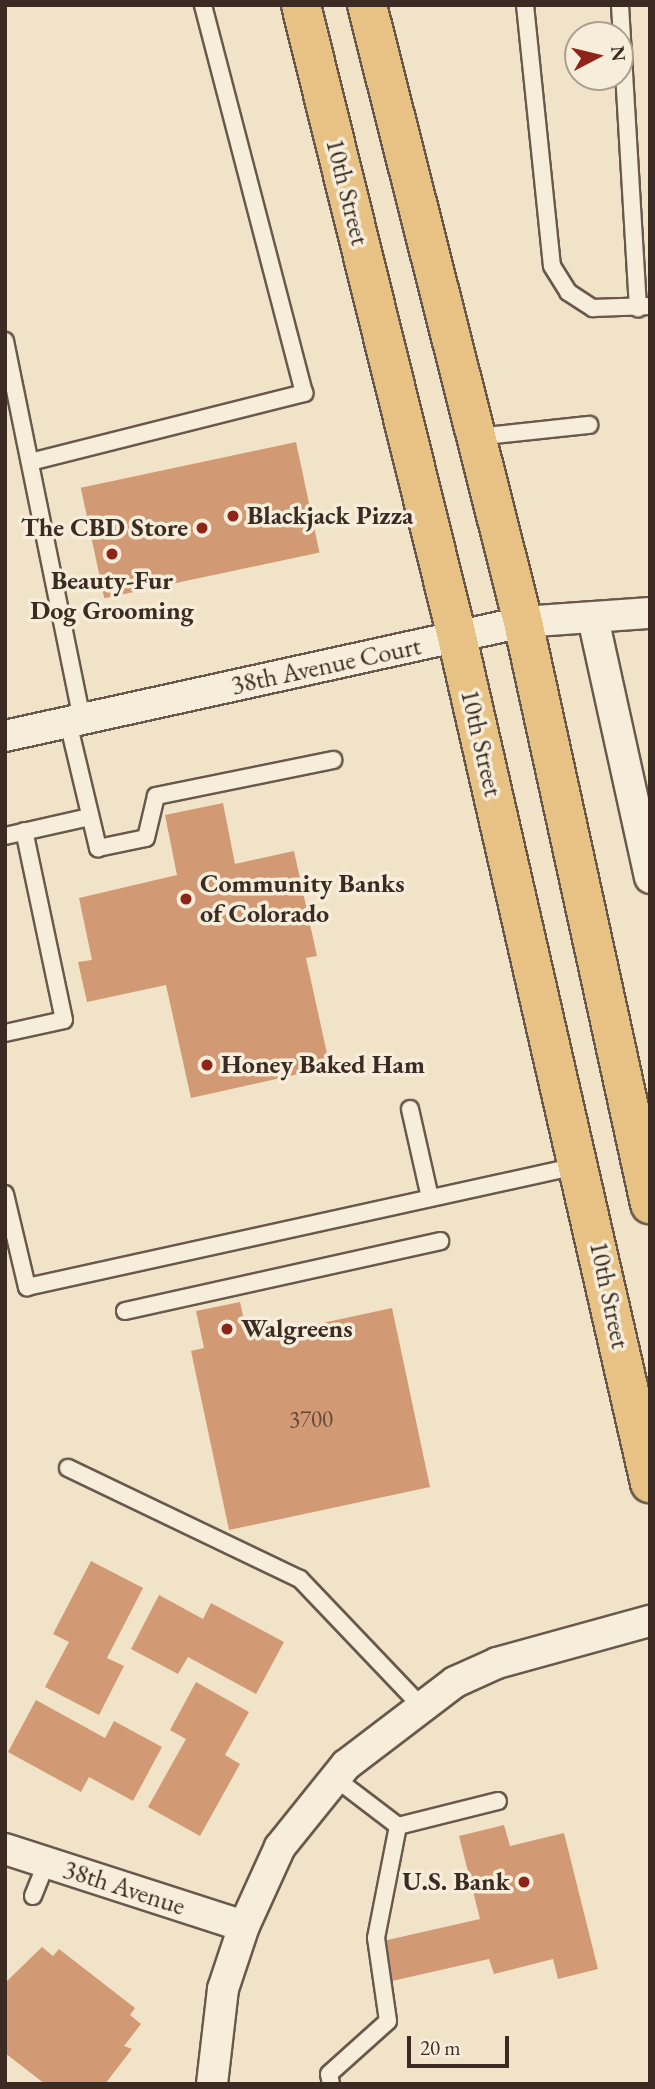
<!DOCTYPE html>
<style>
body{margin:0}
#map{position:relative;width:655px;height:2089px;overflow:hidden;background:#f1e3c7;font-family:"EB Garamond",serif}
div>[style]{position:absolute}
.building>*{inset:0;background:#d29a74;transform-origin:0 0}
.roads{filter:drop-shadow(2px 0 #68594c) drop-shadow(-2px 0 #68594c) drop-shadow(0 2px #68594c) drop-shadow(0 -2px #68594c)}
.lane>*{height:16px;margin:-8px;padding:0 8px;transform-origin:8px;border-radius:8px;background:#f6eddb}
.street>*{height:30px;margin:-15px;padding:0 15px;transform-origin:15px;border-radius:15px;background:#f6eddb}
.primary>*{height:38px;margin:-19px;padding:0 19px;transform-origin:19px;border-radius:19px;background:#e8c284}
.dots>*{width:19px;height:19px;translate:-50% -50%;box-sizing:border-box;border:4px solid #f6eddb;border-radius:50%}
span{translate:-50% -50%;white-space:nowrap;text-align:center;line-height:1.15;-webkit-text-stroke:7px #f6eddb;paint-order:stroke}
.number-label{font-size:23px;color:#614737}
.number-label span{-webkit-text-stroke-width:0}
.street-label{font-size:26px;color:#3b2b23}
.poi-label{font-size:26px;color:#3b2b23;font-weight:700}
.left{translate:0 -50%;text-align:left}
.right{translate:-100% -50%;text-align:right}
.frame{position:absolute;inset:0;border:7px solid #3b2b23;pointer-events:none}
.north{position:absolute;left:564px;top:21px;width:70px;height:70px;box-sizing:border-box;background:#f6eddb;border:2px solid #ab9f91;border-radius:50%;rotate:83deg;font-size:19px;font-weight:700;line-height:28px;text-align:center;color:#3b2b23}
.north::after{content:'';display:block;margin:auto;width:24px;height:32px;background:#8f2418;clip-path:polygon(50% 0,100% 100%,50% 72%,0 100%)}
.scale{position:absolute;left:407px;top:2036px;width:102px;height:32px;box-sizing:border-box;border:4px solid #3b2b23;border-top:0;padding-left:9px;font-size:21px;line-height:24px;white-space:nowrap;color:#3b2b23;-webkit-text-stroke:5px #f6eddb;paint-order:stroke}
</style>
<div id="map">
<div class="building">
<div style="left:296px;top:442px;width:113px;height:220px;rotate:78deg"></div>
<div style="clip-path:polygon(223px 803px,235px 864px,294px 851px,317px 956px,306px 958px,330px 1067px,191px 1098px,166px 985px,87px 1002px,78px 962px,92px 960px,79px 898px,177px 875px,165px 815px)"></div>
<div style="clip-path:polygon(240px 1302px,248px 1339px,392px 1308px,430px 1487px,229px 1530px,191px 1351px,204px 1348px,196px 1311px)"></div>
<div style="clip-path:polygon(91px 1561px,143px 1588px,107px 1658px,124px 1666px,99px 1715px,45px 1687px,69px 1642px,53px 1634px)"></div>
<div style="clip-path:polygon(159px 1595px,203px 1619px,211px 1603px,284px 1642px,256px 1694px,188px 1657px,178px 1674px,131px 1649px)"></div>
<div style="clip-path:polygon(196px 1682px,249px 1712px,225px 1755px,240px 1764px,200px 1836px,148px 1807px,186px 1739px,170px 1730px)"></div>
<div style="clip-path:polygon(36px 1700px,105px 1738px,114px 1721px,162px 1747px,133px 1801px,89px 1777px,81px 1792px,8px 1752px)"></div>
<div style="clip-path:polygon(504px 1825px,510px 1846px,564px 1833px,598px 1969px,558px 1979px,553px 1959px,494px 1974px,489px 1959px,392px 1981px,383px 1941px,480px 1919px,459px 1836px)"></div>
<div style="clip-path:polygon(42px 1947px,53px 1956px,59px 1949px,135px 2008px,130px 2015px,141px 2024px,124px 2046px,132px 2049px,105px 2084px,45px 2084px,5px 2053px,5px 1983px)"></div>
</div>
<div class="roads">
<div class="lane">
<div style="left:525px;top:5px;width:262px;rotate:84.1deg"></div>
<div style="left:552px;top:266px;width:31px;rotate:58deg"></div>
<div style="left:568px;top:292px;width:30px;rotate:33deg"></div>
<div style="left:593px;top:308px;width:57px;rotate:-2deg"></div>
<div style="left:620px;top:5px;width:304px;rotate:86.6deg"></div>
<div style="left:5px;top:341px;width:387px;rotate:78.5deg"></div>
<div style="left:476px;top:437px;width:114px;rotate:-6.1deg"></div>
<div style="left:30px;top:462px;width:283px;rotate:-14.1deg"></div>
<div style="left:304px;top:393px;width:401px;rotate:-104.6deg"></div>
<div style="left:68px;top:722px;width:130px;rotate:76.6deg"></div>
<div style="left:98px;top:848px;width:49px;rotate:-11.8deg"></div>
<div style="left:146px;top:838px;width:43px;rotate:-76.6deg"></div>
<div style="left:156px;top:796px;width:181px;rotate:-11.5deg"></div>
<div style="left:5px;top:836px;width:86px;rotate:-12.7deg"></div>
<div style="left:5px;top:1033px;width:60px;rotate:-12.4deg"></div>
<div style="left:64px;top:1020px;width:193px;rotate:-101.9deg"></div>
<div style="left:410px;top:1109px;width:91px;rotate:77.3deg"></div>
<div style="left:5px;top:1194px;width:96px;rotate:76.7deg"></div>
<div style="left:27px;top:1287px;width:563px;rotate:-12.41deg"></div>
<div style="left:125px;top:1311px;width:323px;rotate:-12.5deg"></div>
<div style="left:68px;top:1468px;width:257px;rotate:25.6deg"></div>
<div style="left:300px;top:1579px;width:174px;rotate:46.4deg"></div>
<div style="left:335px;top:1778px;width:79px;rotate:37.3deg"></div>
<div style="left:398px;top:1826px;width:103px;rotate:-14deg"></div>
<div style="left:33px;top:1896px;width:35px;rotate:-68deg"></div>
<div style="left:331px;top:2084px;width:10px;rotate:-101deg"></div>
<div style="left:329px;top:2074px;width:79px;rotate:-41.9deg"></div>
<div style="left:388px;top:2021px;width:84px;rotate:-98.2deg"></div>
<div style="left:376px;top:1938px;width:114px;rotate:-78.9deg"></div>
</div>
<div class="street">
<div style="left:593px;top:618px;width:266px;rotate:77.6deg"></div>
<div style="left:5px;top:736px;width:530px;rotate:-12.41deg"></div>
<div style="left:523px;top:622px;width:127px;rotate:-4.1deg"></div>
<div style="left:5px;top:1849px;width:251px;rotate:17.9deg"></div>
<div style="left:212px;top:2084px;width:96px;rotate:-83.4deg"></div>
<div style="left:223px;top:1989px;width:66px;rotate:-71.6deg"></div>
<div style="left:244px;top:1926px;width:87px;rotate:-65.5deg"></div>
<div style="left:280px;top:1847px;width:105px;rotate:-51.2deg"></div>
<div style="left:346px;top:1765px;width:137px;rotate:-37.3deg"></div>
<div style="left:455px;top:1682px;width:46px;rotate:-24.3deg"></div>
<div style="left:497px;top:1663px;width:159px;rotate:-15.4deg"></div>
</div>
<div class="primary">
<div style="left:301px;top:5px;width:651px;rotate:76.13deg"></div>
<div style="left:457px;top:637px;width:868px;rotate:77.15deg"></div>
<div style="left:367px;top:5px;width:636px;rotate:75.81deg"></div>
<div style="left:523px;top:622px;width:596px;rotate:77.69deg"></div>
</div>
</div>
<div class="dots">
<div style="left:233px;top:516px;background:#8f2418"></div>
<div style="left:202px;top:528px;background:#8f2418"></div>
<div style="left:112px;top:554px;background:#8f2418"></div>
<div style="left:186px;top:899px;background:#8f2418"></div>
<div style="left:207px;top:1065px;background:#8f2418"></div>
<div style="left:227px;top:1329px;background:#8f2418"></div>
<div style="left:524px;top:1882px;background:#8f2418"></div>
</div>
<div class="number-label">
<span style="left:311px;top:1419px">3700</span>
</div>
<div class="street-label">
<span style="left:347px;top:192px;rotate:76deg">10th Street</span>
<span style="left:326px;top:666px;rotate:-12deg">38th Avenue Court</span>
<span style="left:481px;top:743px;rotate:77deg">10th Street</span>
<span style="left:609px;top:1295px;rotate:78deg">10th Street</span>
<span style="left:124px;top:1888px;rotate:18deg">38th Avenue</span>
</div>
<div class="poi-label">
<span class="left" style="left:247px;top:516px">Blackjack Pizza</span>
<span class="right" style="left:188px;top:528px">The CBD Store</span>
<span style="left:112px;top:596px">Beauty-Fur<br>Dog Grooming</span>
<span class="left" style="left:200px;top:899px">Community Banks<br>of Colorado</span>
<span class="left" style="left:221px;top:1065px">Honey Baked Ham</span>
<span class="left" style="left:241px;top:1329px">Walgreens</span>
<span class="right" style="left:510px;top:1882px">U.S. Bank</span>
</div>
<div class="frame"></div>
<div class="north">N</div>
<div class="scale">20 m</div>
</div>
